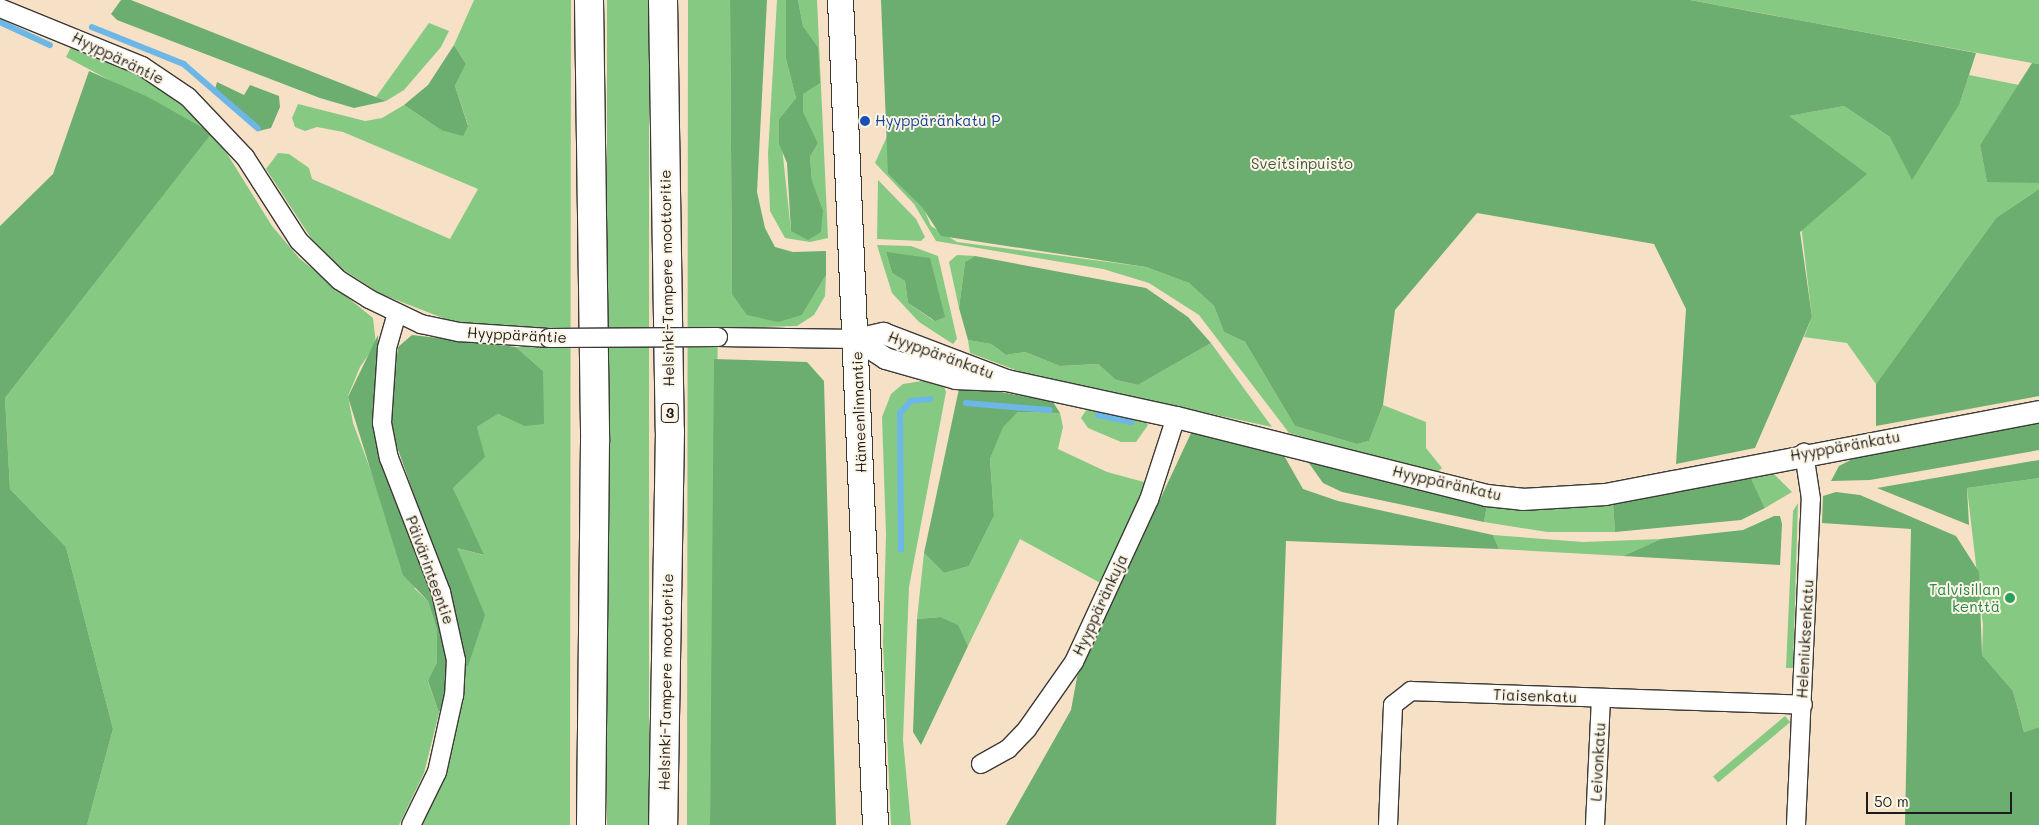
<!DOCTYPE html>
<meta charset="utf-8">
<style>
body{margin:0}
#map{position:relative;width:2039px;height:825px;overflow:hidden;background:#f6e1c7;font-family:Mali,sans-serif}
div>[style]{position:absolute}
.green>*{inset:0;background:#86c982;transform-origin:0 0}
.forest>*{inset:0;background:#6cad70}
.stream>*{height:5.5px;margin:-2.75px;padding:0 2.75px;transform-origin:2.75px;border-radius:2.75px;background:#6db7e6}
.roads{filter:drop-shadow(1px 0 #3d3a36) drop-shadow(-1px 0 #3d3a36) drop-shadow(0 1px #3d3a36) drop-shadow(0 -1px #3d3a36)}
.minor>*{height:18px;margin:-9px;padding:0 9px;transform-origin:9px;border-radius:9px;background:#fff}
.tertiary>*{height:21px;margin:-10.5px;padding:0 10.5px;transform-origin:10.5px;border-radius:10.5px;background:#fff}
.secondary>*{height:25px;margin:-12.5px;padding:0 12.5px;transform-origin:12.5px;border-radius:12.5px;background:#fff}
.motorway>*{height:28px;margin:-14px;padding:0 14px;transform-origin:14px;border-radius:14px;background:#fff}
.bridges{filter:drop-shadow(1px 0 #3d3a36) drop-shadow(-1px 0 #3d3a36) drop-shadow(0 1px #3d3a36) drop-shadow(0 -1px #3d3a36)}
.minor-bridge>*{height:18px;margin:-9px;padding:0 9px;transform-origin:9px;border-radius:9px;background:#fff}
.dots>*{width:14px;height:14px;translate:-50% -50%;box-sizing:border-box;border:2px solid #fcf5e5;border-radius:50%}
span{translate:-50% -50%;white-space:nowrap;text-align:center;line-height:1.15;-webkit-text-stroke:4px #fcf5e5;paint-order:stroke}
.shield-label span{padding:1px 4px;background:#fcf5e5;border:1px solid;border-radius:4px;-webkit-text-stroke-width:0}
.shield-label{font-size:14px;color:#1c1c1c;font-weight:700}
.street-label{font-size:15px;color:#1c1c1c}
.transit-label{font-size:15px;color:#164399}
.left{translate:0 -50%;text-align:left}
.park-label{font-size:15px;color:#415940}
.leisure-label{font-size:15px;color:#27864d}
.right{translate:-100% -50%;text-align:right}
.scale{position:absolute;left:1866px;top:792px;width:146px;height:22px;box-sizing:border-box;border:2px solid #1c1c1c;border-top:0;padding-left:6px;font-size:15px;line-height:18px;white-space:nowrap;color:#1c1c1c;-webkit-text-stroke:4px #fcf5e5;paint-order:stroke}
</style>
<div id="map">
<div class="green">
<div style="clip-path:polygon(474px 0,571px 0,570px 825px,420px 825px,449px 755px,457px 548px,483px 555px,453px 488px,484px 457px,477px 427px,498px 414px,524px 426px,543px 371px,516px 347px,557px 346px,555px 328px,484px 326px,448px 320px,381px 294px,342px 269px,311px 238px,266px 169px,278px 153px,289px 154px,309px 168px,312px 179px,450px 239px,478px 189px,343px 132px,317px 127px,305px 131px,295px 127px,292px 118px,298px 104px,365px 121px,382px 118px,404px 105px,441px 130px,468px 125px,455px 86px,466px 64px,454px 45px)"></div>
<div style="left:607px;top:0;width:42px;height:825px"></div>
<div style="clip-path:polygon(688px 0,730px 0,732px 294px,802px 315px,826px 275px,825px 296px,814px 315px,797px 326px,718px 328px,710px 825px,687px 825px)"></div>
<div style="clip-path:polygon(777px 0,786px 0,786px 59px,796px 98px,779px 119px,791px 231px,823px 210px,812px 182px,810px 157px,818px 143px,803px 113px,803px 94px,818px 47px,803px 26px,798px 0,817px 0,828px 238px,810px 242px,785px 238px,770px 211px,768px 154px)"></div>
<div style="clip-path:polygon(1690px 0,2039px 0,2039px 64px,2032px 63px)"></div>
<div style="clip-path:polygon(429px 23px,449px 31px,441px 47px,404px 90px,386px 101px,376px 97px)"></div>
<div style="clip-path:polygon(72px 45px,149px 81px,179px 103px,212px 133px,226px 152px,272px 226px,299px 258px,373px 318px,376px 344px,360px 367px,348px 396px,353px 423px,415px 589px,428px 601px,437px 630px,437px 662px,428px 682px,439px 713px,424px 773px,399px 825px,87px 825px,113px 729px,66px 547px,10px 489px,5px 398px,211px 134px,66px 57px)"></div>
<div style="clip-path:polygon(1969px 75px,2019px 85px,1980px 145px,1987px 181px,2039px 183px,2039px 189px,1996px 218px,1876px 384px,1847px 343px,1804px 337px,1812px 317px,1788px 116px,1844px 106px,1890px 137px,1960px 103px)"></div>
<div style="clip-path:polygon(889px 132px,888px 174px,923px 207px,931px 226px,957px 242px,1146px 267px,1189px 283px,1214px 306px,1224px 332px,1245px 342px,1295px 426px,1357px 444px,1369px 441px,1383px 405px,1426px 422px,1426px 448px,1442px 468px,1435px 474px,1289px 433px,1199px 315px,1149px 283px,1103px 269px,936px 241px,914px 204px,875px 163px)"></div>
<div style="clip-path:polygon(878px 180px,916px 219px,925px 237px,921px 241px,877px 239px)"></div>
<div style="clip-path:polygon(evenodd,877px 245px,911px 246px,938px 256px,957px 339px,953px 344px,919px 322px,892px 293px,877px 245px,886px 252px,934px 321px,908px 303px,905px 281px,892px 273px,886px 252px)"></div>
<div style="clip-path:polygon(957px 255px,975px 256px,965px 262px,959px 308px,949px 262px)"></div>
<div style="clip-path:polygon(968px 340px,991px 344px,1006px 355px,1025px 352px,1060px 366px,1098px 364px,1116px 380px,1138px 385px,1211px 343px,1272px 427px,1026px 374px,970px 353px)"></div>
<div style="clip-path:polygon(922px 381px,943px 384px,946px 392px,909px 587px,903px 740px,911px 825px,891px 825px,883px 643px,886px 534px,882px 417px,891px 394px,903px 384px)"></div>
<div style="clip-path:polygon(1087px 409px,1145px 420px,1148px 425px,1136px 442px,1121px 442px,1088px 428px,1081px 418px)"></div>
<div style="clip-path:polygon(1018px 412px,1060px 413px,1063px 427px,1058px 449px,1107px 472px,1144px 482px,1144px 499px,1104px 585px,1020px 539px,968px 646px,957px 625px,941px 617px,917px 619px,924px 553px,944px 573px,969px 566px,994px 516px,990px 459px,1003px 426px)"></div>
<div style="clip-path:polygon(1771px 471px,1792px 492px,1765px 508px,1749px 474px)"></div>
<div style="clip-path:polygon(2039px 478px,2039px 727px,2024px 732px,2013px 691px,1982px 655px,1983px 625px,1967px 488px)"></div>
<div style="clip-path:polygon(1613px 503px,1615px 532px,1547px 532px,1484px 522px,1487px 505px,1546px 509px)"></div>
<div style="clip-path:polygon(1798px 503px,1793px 668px,1786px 668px,1793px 511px)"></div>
<div style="clip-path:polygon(1493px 535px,1583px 542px,1661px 539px,1623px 556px,1499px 549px)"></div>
<div style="left:1785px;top:716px;width:8px;height:94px;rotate:50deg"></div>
</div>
<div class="forest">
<div style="clip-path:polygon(121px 0,131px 0,386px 101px,354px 108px,320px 98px,117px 20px,111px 14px)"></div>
<div style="clip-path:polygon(730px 0,767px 0,757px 192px,765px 228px,775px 247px,793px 252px,826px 251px,826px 275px,802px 315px,778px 322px,747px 315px,732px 294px)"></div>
<div style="clip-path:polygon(786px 0,798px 0,803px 26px,818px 47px,820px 83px,803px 94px,803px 112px,818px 143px,810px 157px,812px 181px,823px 210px,821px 232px,808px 240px,791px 231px,787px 163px,779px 144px,779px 119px,796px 98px,786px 59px)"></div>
<div style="clip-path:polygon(881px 0,1690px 0,1976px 53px,1960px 103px,1912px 180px,1890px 137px,1844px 106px,1789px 116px,1867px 174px,1800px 232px,1812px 317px,1755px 448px,1676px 464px,1686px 309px,1654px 244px,1477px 213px,1395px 310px,1383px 405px,1369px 441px,1357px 444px,1295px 426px,1245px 342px,1224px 332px,1214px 306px,1189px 283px,1146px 267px,941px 236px,922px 207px,888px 174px)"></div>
<div style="clip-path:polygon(454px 45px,466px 64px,455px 86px,468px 126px,463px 136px,441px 130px,404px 105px,428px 85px)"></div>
<div style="clip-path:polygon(2032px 63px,2039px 64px,2039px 183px,1987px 182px,1980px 145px)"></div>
<div style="clip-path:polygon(89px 71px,148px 97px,212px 133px,5px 398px,10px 489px,66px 547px,113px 729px,87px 825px,0 825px,0 226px,53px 174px)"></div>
<div style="clip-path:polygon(217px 82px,244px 95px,250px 85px,279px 96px,280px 107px,271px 128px,259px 131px,215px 89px)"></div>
<div style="clip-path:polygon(2039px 189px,2039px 396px,1876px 426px,1876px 384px,1996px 218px)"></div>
<div style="clip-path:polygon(886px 252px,930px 258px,945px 317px,935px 321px,908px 303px,905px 281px,892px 273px)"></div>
<div style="clip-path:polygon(975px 256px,1146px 288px,1188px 317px,1211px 343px,1138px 385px,1116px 380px,1098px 364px,1060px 366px,1025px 352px,1006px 355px,991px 344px,968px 340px,959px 308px,965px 262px)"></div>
<div style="clip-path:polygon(378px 335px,377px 423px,435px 588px,447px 654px,448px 686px,439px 713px,428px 681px,437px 662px,437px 630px,428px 601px,403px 575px,348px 397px)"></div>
<div style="clip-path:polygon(412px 335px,516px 347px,543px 371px,544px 424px,524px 426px,498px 414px,477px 427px,485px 457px,453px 488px,484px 555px,457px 548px,485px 615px,468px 666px,461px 666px,453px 605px,389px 424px,398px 347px)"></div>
<div style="clip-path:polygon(714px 359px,807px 362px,824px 381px,836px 825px,710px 825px)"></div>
<div style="clip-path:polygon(960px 384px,1053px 402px,1060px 413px,1018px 412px,1003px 427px,990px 459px,994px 516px,969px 566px,944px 573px,924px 553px)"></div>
<div style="clip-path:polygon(2039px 421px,2039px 450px,1870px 480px,1831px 481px,1839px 466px,1866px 452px)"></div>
<div style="clip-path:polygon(1192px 431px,1282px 452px,1303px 489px,1338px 501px,1493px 535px,1499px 549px,1286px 541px,1276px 825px,1006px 825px,1071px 710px,1077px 677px)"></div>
<div style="clip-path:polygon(1306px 459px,1487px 505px,1484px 522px,1342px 492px,1323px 483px)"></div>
<div style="clip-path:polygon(2039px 460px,2039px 478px,1967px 488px,1969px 525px,1877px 488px)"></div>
<div style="clip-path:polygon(1749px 474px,1765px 508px,1741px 520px,1615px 532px,1613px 503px)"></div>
<div style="clip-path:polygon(1836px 492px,1860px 495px,1956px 536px,1979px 572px,1982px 655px,2013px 691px,2024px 732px,2039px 727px,2039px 825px,1905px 825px,1911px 529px,1822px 523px,1823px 496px)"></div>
<div style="clip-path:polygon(1774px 516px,1780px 516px,1782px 524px,1780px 565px,1623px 556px,1661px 539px,1743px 530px)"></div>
<div style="clip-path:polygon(941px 617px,958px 625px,968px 646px,921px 745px,913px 732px,917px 619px)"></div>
</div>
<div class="stream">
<div style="left:0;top:22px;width:55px;rotate:24.7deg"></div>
<div style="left:92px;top:27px;width:99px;rotate:21.9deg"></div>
<div style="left:184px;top:64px;width:98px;rotate:40.9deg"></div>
<div style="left:966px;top:403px;width:84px;rotate:4.8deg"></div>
<div style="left:1098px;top:415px;width:34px;rotate:12deg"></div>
<div style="left:901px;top:550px;width:137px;rotate:-90.4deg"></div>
<div style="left:900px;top:413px;width:16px;rotate:-47deg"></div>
<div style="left:911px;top:401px;width:19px;rotate:-6deg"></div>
</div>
<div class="roads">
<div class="minor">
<div style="left:0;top:8px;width:153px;rotate:22.2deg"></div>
<div style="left:142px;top:66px;width:55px;rotate:34deg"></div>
<div style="left:188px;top:97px;width:83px;rotate:46.5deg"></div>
<div style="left:245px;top:157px;width:100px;rotate:57.3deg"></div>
<div style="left:299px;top:241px;width:56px;rotate:44.3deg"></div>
<div style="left:339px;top:280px;width:36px;rotate:32deg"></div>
<div style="left:369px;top:299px;width:58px;rotate:25.7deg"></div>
<div style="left:421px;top:324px;width:39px;rotate:12deg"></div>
<div style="left:459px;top:332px;width:90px;rotate:3.8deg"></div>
<div style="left:397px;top:313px;width:37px;rotate:106deg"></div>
<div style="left:387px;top:349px;width:74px;rotate:93.9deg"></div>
<div style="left:382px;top:423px;width:36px;rotate:79deg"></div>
<div style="left:389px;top:458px;width:144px;rotate:68.8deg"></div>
<div style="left:441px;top:592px;width:70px;rotate:77.6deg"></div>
<div style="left:456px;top:660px;width:35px;rotate:93deg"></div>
<div style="left:454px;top:695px;width:79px;rotate:102.4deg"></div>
<div style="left:437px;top:772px;width:59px;rotate:116.1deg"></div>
<div style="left:718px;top:337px;width:138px;rotate:0.8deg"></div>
<div style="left:981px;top:764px;width:31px;rotate:-29deg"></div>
<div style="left:1008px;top:749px;width:28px;rotate:-46deg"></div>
<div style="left:1027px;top:729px;width:82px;rotate:-55deg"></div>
<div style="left:1074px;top:662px;width:179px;rotate:-65.2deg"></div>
<div style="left:1149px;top:500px;width:87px;rotate:-72deg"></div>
<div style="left:1388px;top:825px;width:120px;rotate:-87.6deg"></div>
<div style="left:1393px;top:705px;width:23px;rotate:-38deg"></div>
<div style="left:1411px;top:691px;width:392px;rotate:2deg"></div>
<div style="left:1595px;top:825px;width:127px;rotate:-87.3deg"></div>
<div style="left:1796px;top:825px;width:326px;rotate:-87.4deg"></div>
<div style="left:1811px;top:499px;width:47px;rotate:-98.7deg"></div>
</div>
<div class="tertiary">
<div style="left:856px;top:339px;width:28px;rotate:-13deg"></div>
<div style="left:883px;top:333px;width:132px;rotate:20.9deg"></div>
<div style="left:1006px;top:380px;width:174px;rotate:12.3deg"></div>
<div style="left:1176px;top:417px;width:320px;rotate:14.1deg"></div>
<div style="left:1486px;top:495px;width:36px;rotate:6deg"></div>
<div style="left:1522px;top:499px;width:83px;rotate:-3.4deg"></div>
<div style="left:1605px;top:494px;width:442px;rotate:-10.8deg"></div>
<div style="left:856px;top:339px;width:35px;rotate:33deg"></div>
<div style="left:885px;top:358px;width:73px;rotate:15.9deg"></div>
<div style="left:955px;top:378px;width:46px;rotate:2.5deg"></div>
</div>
<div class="secondary">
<div style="left:840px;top:0;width:826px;rotate:87.57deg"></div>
</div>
<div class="motorway">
<div style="left:589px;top:0;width:442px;rotate:89.2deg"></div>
<div style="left:595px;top:442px;width:383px;rotate:90.6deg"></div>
<div style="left:663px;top:0;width:431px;rotate:89.1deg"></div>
<div style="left:670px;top:431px;width:394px;rotate:91deg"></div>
</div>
</div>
<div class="bridges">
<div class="minor-bridge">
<div style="left:549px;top:338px;width:169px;rotate:-0.3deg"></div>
</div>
</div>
<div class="dots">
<div style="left:865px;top:121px;background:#1a4fb4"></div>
<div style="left:2010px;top:598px;background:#2e9e5b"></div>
</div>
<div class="shield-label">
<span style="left:670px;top:413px">3</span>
</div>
<div class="street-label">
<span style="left:118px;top:58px;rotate:26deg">Hyyppäräntie</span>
<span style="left:667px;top:278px;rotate:-91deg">Helsinki-Tampere moottoritie</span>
<span style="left:517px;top:335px;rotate:3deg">Hyyppäräntie</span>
<span style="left:941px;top:355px;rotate:20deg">Hyyppäränkatu</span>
<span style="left:859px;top:412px;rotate:-92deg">Hämeenlinnantie</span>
<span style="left:1845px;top:446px;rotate:-10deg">Hyyppäränkatu</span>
<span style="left:1447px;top:483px;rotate:13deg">Hyyppäränkatu</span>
<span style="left:430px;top:570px;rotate:70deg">Päivärinteentie</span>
<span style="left:1100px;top:605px;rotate:-65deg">Hyyppäränkuja</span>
<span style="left:1805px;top:639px;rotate:-87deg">Heleniuksenkatu</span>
<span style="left:666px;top:682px;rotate:-89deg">Helsinki-Tampere moottoritie</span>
<span style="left:1535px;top:696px;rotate:2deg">Tiaisenkatu</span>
<span style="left:1598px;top:762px;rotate:-87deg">Leivonkatu</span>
</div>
<div class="transit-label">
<span class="left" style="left:875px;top:121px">Hyyppäränkatu P</span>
</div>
<div class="park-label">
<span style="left:1302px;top:164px">Sveitsinpuisto</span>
</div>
<div class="leisure-label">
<span class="right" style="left:2000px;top:598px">Talvisillan<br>kenttä</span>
</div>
<div class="scale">50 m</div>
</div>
